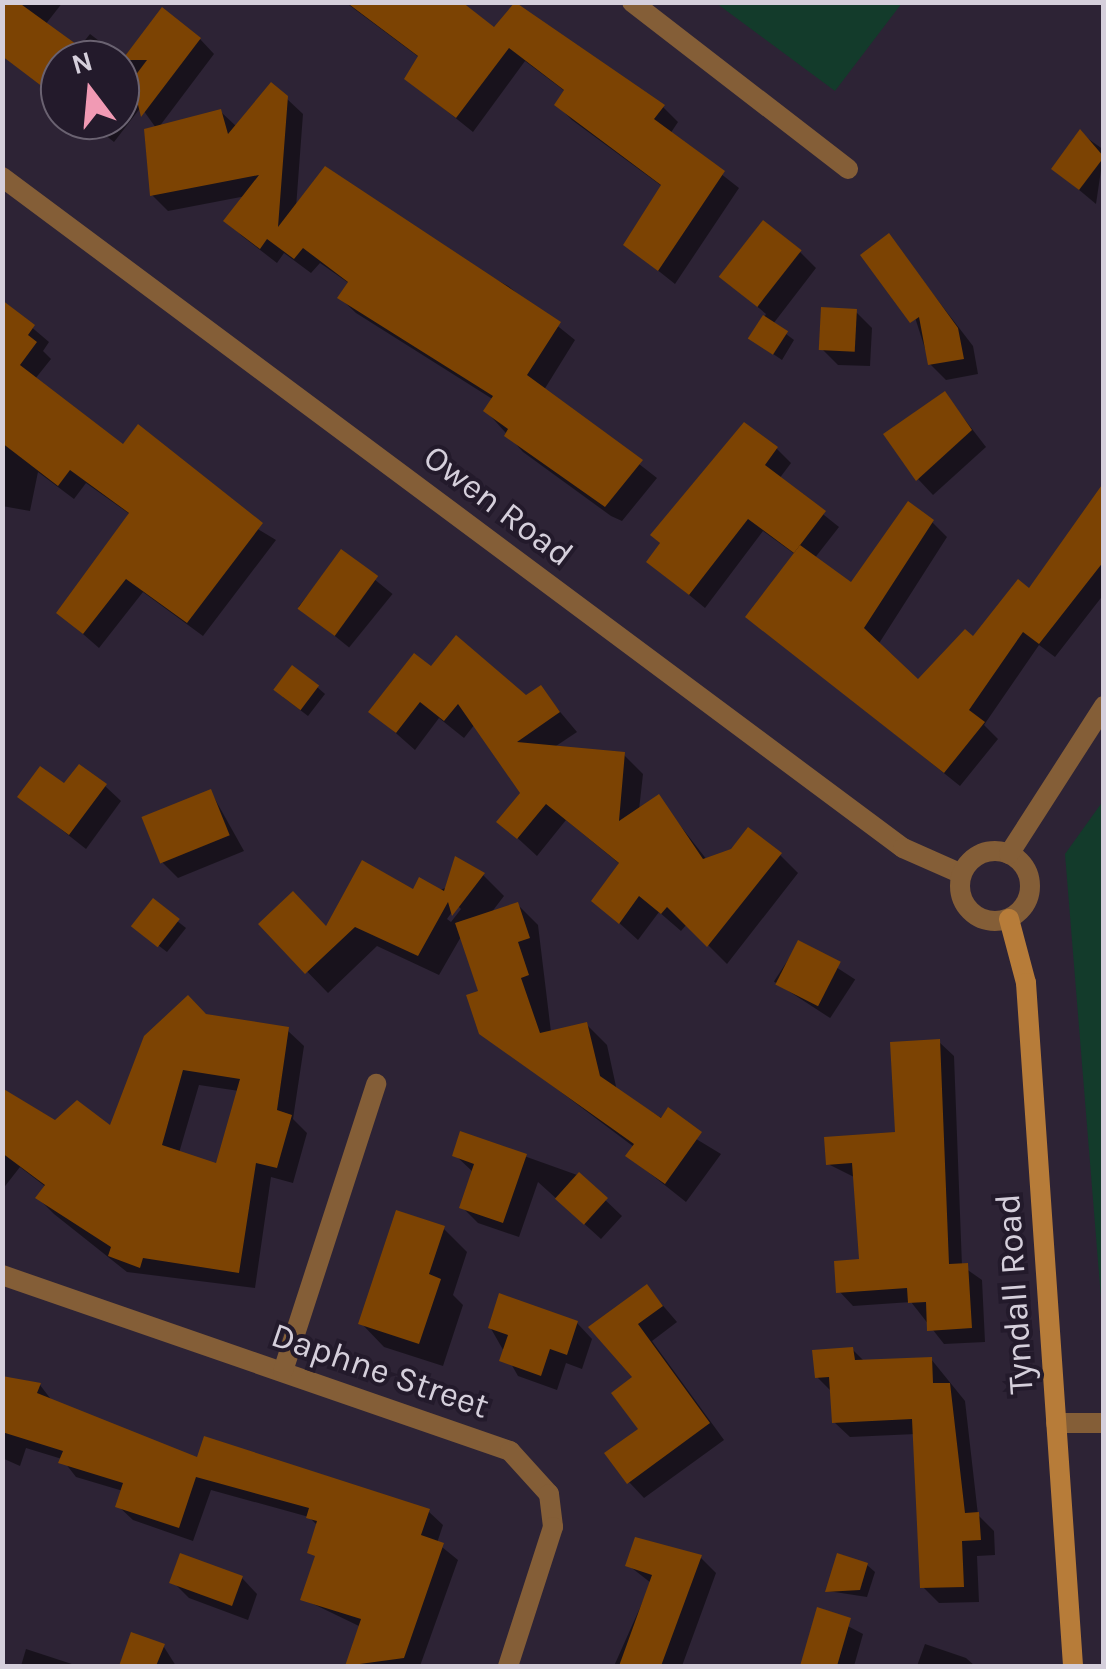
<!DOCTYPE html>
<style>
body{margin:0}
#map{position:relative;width:1106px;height:1669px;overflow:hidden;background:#2d2335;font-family:Karla,sans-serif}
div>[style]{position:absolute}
.green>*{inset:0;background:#133b2b}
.shadow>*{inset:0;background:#0007;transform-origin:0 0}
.building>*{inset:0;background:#7c4303;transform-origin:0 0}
.lane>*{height:20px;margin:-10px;padding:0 10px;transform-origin:10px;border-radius:10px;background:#845e37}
.street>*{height:20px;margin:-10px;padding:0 10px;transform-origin:10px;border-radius:10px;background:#845e37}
.street>.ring{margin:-10px;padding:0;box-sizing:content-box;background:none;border:20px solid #845e37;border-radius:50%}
.secondary>*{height:20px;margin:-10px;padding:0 10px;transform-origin:10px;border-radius:10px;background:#b77c39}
span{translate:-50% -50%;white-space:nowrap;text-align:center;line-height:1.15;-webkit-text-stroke:8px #231a2b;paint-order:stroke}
.street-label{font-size:35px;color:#d5cfdb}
.frame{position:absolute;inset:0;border:5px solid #d5cfdb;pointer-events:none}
.north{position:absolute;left:40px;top:40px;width:100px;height:100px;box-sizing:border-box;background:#231a2b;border:2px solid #6a6271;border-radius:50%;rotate:344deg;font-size:28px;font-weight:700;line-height:40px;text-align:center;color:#d5cfdb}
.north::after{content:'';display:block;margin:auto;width:35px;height:45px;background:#f19ab4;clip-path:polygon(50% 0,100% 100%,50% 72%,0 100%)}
</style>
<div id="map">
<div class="green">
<div style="clip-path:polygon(716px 3px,902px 3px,835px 91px)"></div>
<div style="clip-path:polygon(1103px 801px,1103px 1323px,1065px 854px)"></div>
</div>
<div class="shadow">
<div style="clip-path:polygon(4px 2px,63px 2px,45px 25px,78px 49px,90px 34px,127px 62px,163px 11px,200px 39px,214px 54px,159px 127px,221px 112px,237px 127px,286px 98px,303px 114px,296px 208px,410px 233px,508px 286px,575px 340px,544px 390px,657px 478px,622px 521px,611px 516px,523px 452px,486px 411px,494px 400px,356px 313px,340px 298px,350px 284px,320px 263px,311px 273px,284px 253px,277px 263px,242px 236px,226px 220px,246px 196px,168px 211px,152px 195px,156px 128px,141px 107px,114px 142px,86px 120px,120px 120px,120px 60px,60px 60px,60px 99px)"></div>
<div style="clip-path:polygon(345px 2px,457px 2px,494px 31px,663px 107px,678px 122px,670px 134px,739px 188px,675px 284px,626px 245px,663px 187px,572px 120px,557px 105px,566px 92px,525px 61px,473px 132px,407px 79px,420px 58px)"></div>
<div style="clip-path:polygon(1080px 133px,1104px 150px,1096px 204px,1054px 169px)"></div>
<div style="clip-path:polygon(889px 237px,973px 346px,978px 374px,946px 380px,930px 364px)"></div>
<div style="clip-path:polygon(800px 252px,816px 268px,773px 324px,794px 340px,782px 360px,751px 339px,766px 314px,722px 277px)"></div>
<div style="clip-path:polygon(2px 302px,49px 342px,43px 351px,51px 359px,35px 379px,124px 448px,276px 540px,203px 636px,143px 592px,99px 648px,59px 613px,131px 515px,86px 483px,74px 499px,38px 472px,30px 511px,2px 506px)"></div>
<div style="clip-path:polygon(856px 312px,872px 328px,870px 366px,838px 365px,822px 349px)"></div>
<div style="clip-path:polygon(945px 394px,986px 447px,933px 495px,918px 479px)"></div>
<div style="clip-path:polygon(776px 448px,791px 463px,779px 479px,839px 527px,814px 559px,851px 586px,932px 522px,947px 537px,878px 645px,918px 682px,1029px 591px,1104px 495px,1104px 594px,1055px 657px,1039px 645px,984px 725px,998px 739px,960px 786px,749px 617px,796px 555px,763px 531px,705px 608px,649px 562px)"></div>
<div style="left:342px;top:553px;width:65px;height:69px;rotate:39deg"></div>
<div style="clip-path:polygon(431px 670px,526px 698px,540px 688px,577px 732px,553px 748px,624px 755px,643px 774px,639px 810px,658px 797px,707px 860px,780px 855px,798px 873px,727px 964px,687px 924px,681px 931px,659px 912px,638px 940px,595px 901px,621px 865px,566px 820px,537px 856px,500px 822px,523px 793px,475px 724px,464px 738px,439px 718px,415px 750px,372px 712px)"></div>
<div style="clip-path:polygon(317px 687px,325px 694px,308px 716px,283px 697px)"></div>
<div style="clip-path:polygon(105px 786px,121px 801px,86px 849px,20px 797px)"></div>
<div style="clip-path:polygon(211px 792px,244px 851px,178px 878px,162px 862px)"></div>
<div style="clip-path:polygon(evenodd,483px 875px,504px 896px,491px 913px,517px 904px,538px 925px,551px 1032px,586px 1024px,607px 1045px,617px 1091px,721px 1154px,686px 1202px,628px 1156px,634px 1147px,481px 1032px,481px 993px,462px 935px,439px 975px,377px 946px,328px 993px,261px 924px,327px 929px,483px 875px,457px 905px,461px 909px,451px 922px,447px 919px,457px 905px)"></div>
<div style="clip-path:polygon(153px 902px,186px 928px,167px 952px,142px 933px)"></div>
<div style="left:799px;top:943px;width:67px;height:46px;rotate:33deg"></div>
<div style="clip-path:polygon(evenodd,206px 1016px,287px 1030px,304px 1046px,293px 1119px,307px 1133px,293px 1183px,271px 1177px,255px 1288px,127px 1272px,54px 1214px,38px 1198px,46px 1187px,20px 1167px,2px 1190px,2px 1090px,55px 1124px,111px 1129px,206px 1016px,199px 1085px,239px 1091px,218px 1166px,179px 1153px,199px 1085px)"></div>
<div style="clip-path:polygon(939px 1042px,954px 1056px,962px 1266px,982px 1280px,985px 1342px,944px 1344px,911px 1302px,853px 1306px,839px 1291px,861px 1261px,856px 1178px,828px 1164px,897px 1135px)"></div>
<div style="clip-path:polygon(462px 1134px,580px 1176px,622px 1216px,601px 1239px,538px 1182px,519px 1237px,478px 1223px,462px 1207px,474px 1173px,455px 1155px)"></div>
<div style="clip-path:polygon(444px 1229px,467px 1252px,453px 1295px,463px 1305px,443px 1366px,384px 1347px,361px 1323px)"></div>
<div style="clip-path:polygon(647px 1287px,677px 1322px,652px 1341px,724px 1440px,644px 1498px,629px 1482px,642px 1430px,635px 1377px,591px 1328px)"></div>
<div style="clip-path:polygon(577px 1323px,592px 1339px,582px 1369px,566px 1363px,557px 1390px,518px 1376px,490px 1327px)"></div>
<div style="clip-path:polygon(852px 1349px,865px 1362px,931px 1359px,965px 1401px,978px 1515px,994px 1531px,995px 1555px,977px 1556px,979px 1602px,939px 1603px,923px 1587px,916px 1434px,850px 1437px,834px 1422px,832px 1392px,817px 1377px)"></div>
<div style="clip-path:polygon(2px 1378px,40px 1385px,53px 1402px,199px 1461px,428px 1511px,443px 1525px,437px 1543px,458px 1560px,420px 1666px,346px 1666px,361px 1627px,303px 1599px,316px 1559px,318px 1526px,309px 1517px,211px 1490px,193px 1541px,133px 1520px,118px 1506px,123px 1491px,76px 1477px,62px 1459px,26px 1448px,20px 1466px,2px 1458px)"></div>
<div style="clip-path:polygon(700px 1557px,716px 1573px,682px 1666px,614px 1666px,651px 1583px,628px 1565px)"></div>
<div style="clip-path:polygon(867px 1565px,875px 1572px,867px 1597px,828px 1591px)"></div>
<div style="clip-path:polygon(242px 1578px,257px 1594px,248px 1620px,189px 1598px,173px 1582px)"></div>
<div style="clip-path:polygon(819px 1611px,863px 1634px,854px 1666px,802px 1666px)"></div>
<div style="clip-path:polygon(133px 1635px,164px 1647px,176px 1666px,121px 1666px)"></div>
<div style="clip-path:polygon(925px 1644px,966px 1658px,975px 1666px,917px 1666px)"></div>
<div style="clip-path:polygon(26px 1649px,78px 1666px,21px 1666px)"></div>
</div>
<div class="building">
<div style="clip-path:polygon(2px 2px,18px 2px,98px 60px,60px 60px,60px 100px,2px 56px)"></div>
<div style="clip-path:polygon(346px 2px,462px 2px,494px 27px,515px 2px,665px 105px,654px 119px,725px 171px,658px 271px,623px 245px,661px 185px,554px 105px,564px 90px,509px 48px,456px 118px,404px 79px,418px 56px)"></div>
<div style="clip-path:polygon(162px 7px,201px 38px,141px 117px,132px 80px,147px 60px,122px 60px)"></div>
<div style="clip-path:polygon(271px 82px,288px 96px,278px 227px,325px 166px,561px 322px,527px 375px,643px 460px,605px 507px,504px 436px,508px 429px,483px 411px,493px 396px,337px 298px,348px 282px,303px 248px,294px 259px,267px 239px,260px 249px,223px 221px,259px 175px,150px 196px,144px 129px,221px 109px,228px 134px)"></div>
<div style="clip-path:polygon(1080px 129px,1104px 157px,1079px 190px,1051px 169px)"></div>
<div style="left:763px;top:220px;width:49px;height:72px;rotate:38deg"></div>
<div style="clip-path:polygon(889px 233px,958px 328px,964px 359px,928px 365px,919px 317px,910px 323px,860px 255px)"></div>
<div style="clip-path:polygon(2px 300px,35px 325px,28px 335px,37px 342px,20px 365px,123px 444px,138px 424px,263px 523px,187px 623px,126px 579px,83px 634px,56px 613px,129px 513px,70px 470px,58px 486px,2px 443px)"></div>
<div style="left:821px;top:307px;width:36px;height:43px;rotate:3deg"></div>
<div style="left:763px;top:315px;width:30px;height:28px;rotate:33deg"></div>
<div style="clip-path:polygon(945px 391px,972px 430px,916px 481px,883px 434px)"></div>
<div style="clip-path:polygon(744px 422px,778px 447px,765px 465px,826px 511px,794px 553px,748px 519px,689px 595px,646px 562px,660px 543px,650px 535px)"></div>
<div style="clip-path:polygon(1104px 482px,1104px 561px,1039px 644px,1023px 632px,969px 710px,985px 722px,944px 773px,745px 617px,800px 545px,851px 582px,908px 501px,934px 520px,864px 628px,918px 679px,965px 629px,973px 636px,1018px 579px,1029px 588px)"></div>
<div style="left:341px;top:549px;width:46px;height:74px;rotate:36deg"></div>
<div style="clip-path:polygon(456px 635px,526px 695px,541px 685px,560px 712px,517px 742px,625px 752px,619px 821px,659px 794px,703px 859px,731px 849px,748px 827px,782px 853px,707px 947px,667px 907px,661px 914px,639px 896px,619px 924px,591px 901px,619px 863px,546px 804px,517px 839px,496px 822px,520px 793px,458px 704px,444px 721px,420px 702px,396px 733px,368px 712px,414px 653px,431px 666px)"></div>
<div style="left:292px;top:665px;width:34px;height:31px;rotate:37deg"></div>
<div style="clip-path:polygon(79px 764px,107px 784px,69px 835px,17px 797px,40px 766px,64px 783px)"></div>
<div style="left:211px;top:789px;width:50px;height:75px;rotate:68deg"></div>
<div style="clip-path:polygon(455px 856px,485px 873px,452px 916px,448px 902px,418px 956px,355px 927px,305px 974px,258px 924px,293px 891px,326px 926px,362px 860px,413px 889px,419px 877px,444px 891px)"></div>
<div style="left:153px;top:898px;width:34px;height:36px;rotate:38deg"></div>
<div style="clip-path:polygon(518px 902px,530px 938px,518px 942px,529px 975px,521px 978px,540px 1033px,587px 1022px,600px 1076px,661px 1118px,668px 1107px,702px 1132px,665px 1184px,625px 1156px,634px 1144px,479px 1034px,466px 995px,478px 991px,455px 923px)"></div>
<div style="left:798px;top:940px;width:48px;height:50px;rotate:27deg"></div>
<div style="clip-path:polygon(evenodd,188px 995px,206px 1014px,289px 1027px,277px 1110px,292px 1115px,277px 1168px,256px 1163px,239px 1273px,143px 1258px,140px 1268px,108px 1256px,111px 1247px,35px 1198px,45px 1185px,2px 1153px,2px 1088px,55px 1120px,77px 1100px,110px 1125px,144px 1036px,188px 995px,183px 1070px,240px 1079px,216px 1163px,162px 1145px,183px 1070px)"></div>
<div style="clip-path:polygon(940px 1039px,949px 1264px,968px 1263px,972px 1328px,927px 1331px,926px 1302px,908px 1303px,907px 1288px,836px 1293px,834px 1261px,859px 1259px,852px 1163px,826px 1165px,824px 1137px,895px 1132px,890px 1042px)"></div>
<div style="clip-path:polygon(460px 1131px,527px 1154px,503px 1223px,459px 1208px,474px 1164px,452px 1156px)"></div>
<div style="left:579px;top:1172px;width:39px;height:36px;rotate:42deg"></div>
<div style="clip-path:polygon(396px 1210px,445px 1226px,429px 1274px,441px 1279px,419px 1344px,358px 1324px)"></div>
<div style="clip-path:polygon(647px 1284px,663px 1306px,638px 1324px,710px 1423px,627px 1484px,604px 1453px,638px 1429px,611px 1393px,632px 1377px,588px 1327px)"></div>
<div style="clip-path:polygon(499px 1293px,578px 1321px,567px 1355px,550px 1349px,541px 1376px,499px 1361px,508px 1335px,488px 1328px)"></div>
<div style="clip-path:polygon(853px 1347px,855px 1360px,932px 1357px,933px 1383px,950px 1383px,965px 1513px,979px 1512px,981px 1540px,962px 1541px,964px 1587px,920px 1588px,912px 1419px,832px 1423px,829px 1377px,815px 1378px,812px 1350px)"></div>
<div style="clip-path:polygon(2px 1376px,41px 1383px,37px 1393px,197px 1457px,204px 1436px,430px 1509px,421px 1535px,444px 1543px,404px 1658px,345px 1666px,361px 1619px,300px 1600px,315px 1556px,307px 1553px,317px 1521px,306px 1518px,309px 1508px,196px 1477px,179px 1528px,115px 1507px,123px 1483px,58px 1463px,63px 1451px,2px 1432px)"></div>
<div style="clip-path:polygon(635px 1537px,702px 1555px,661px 1666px,619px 1666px,652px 1575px,625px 1566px)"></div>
<div style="left:180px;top:1553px;width:67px;height:32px;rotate:20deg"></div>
<div style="clip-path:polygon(837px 1553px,868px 1563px,860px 1590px,825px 1592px)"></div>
<div style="clip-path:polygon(817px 1607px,851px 1618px,837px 1666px,800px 1666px)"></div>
<div style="clip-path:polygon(131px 1632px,165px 1644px,156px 1666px,119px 1666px)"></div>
</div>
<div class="lane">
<div style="left:1056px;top:1423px;width:48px"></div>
</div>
<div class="street">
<div style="left:632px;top:2px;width:273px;rotate:37.7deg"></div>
<div style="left:2px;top:177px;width:1123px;rotate:36.68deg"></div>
<div style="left:903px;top:848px;width:64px;rotate:23.8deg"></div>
<div class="ring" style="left:960px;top:851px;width:50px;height:50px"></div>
<div style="left:1009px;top:854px;width:176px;rotate:-57.3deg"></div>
<div style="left:2px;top:1275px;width:538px;rotate:19.11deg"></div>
<div style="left:510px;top:1451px;width:58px;rotate:47.8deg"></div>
<div style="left:549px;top:1494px;width:33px;rotate:83deg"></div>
<div style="left:553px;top:1527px;width:146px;rotate:107.9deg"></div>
<div style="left:283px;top:1371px;width:302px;rotate:-72deg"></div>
</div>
<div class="secondary">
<div style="left:1009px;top:919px;width:66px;rotate:75.1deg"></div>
<div style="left:1026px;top:983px;width:685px;rotate:86.06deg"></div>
</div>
<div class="street-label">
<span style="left:498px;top:506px;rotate:37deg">Owen Road</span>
<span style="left:1015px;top:1294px;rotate:-94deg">Tyndall Road</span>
<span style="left:380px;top:1371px;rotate:19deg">Daphne Street</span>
</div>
<div class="frame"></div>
<div class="north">N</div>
</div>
